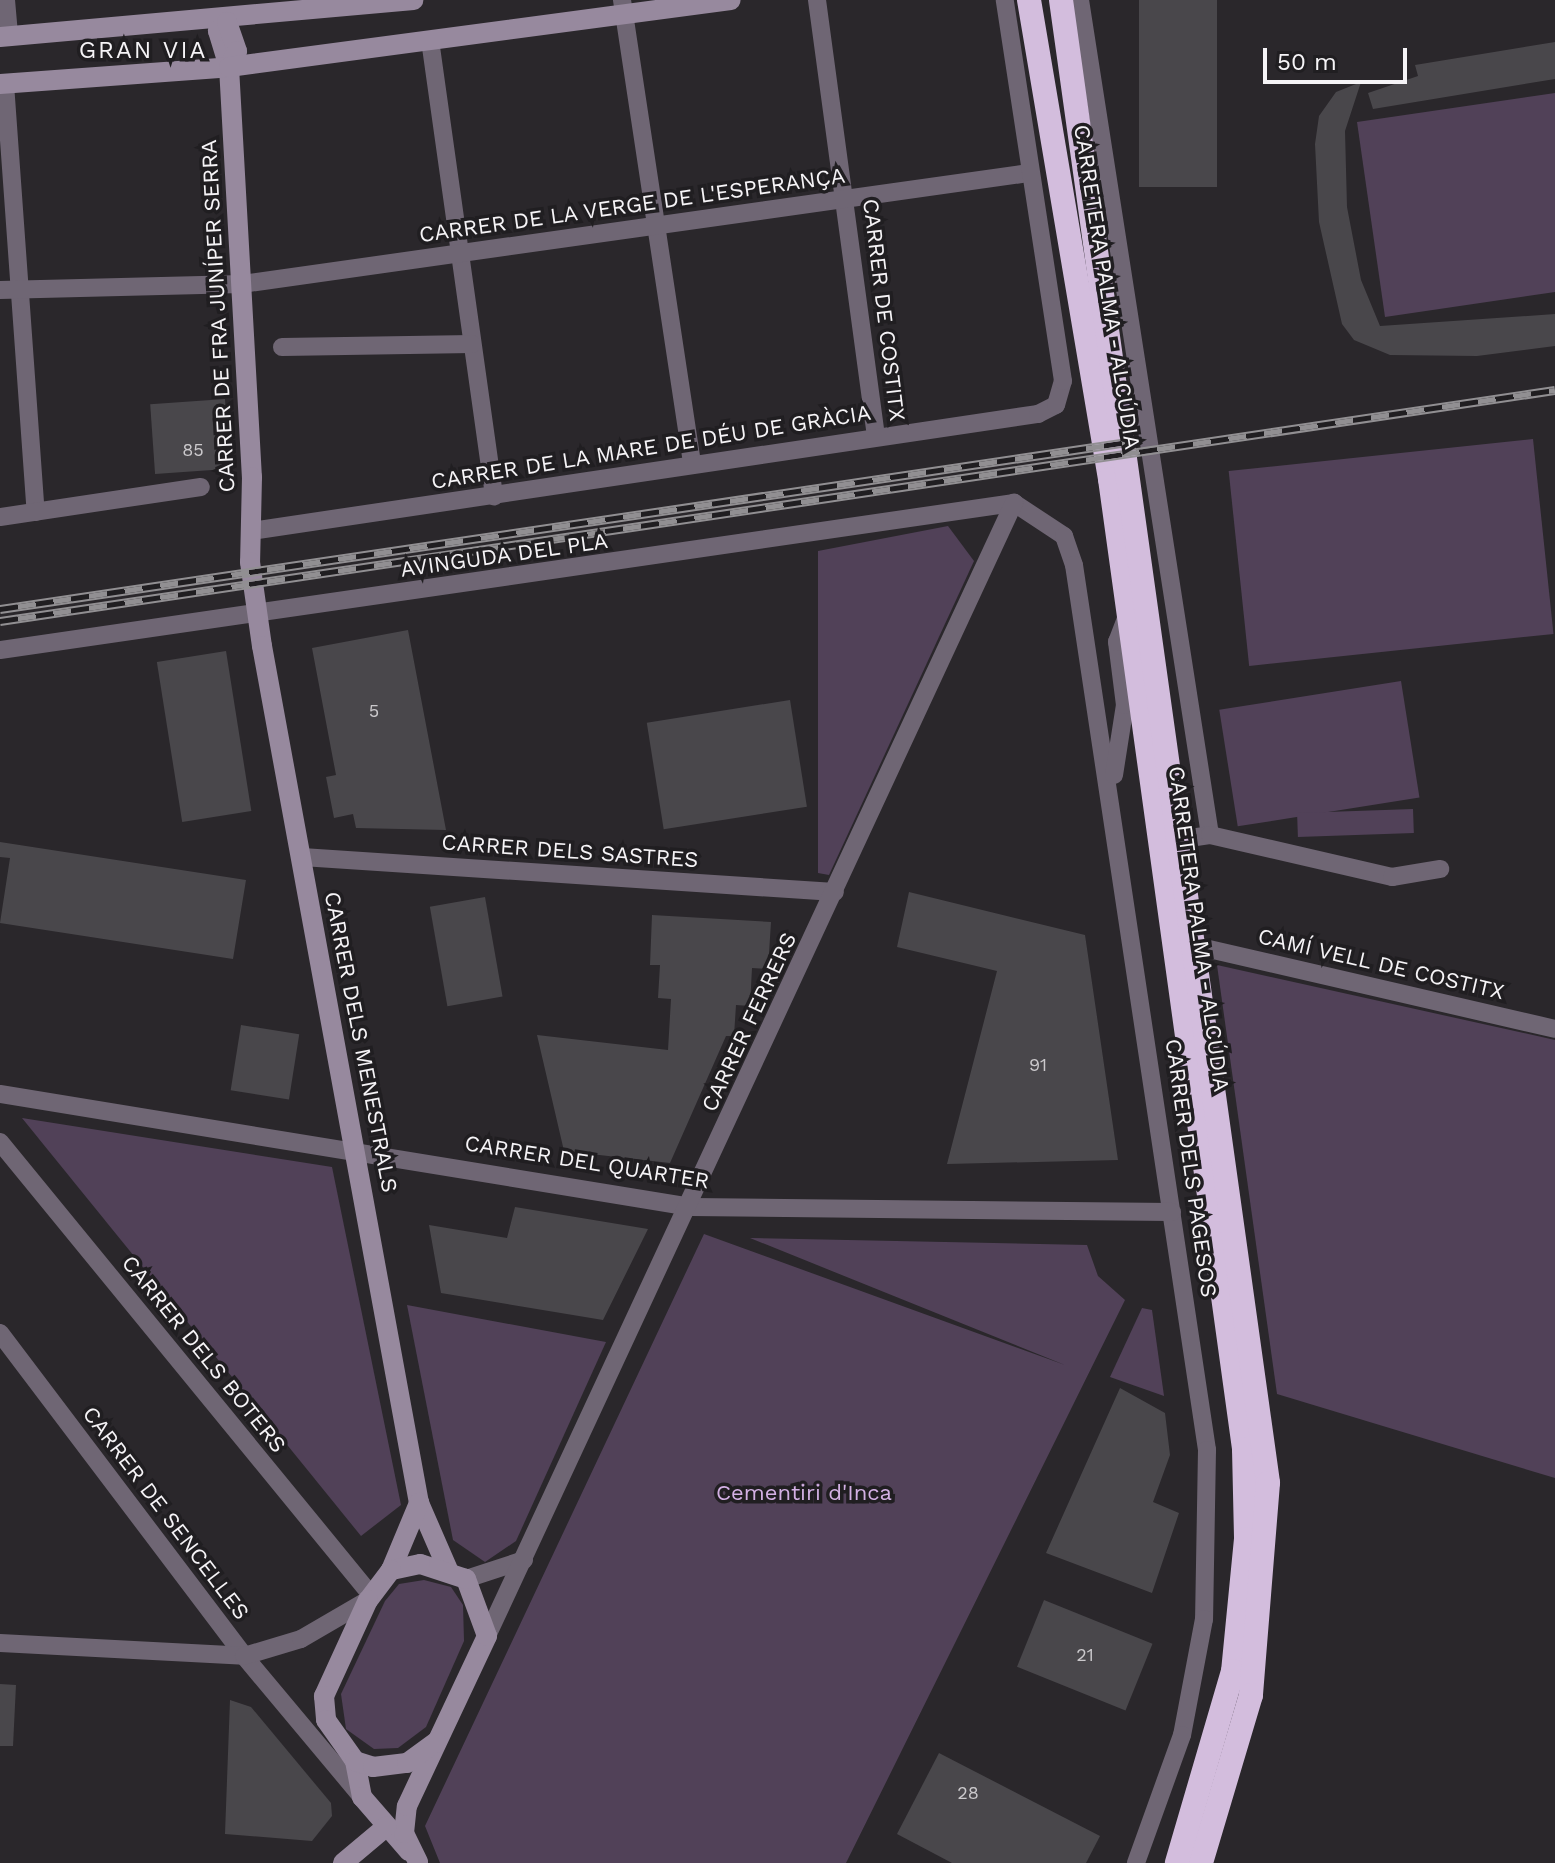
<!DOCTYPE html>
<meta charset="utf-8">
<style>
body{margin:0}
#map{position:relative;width:1555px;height:1863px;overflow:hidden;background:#2a272b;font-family:"Work Sans",sans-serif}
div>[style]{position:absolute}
.green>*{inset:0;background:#514158;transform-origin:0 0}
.building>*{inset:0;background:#49474b;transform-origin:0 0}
.street>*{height:18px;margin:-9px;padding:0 9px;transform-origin:9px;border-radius:9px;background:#6f6674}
.secondary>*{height:20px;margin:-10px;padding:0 10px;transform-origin:10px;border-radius:10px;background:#97899e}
.highway>*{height:24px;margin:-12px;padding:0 12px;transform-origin:12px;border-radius:12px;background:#d3bddd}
.rail>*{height:9px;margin-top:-4.5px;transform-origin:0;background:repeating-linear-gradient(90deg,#201e21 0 18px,#918f92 0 36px);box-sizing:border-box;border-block:2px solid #918f92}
span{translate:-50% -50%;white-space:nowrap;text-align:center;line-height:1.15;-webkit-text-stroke:7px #201e21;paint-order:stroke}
.number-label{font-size:18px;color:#cbc9cc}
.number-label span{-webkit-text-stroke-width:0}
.street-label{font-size:22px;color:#f6f4f7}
.park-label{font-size:22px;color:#d3b0e4}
.neighbourhood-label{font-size:24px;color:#f6f4f7;letter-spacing:2px}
.scale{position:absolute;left:1263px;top:48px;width:144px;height:36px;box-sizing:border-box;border:4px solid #f6f4f7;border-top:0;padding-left:10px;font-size:24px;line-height:28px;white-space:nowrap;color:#f6f4f7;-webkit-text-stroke:6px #201e21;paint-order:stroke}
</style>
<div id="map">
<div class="green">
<div style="clip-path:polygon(1555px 93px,1555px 292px,1385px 317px,1357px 122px)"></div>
<div style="left:1533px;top:439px;width:196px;height:306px;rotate:84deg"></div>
<div style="clip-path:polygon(948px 526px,974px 561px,829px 875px,818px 873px,818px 551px)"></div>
<div style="left:1401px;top:681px;width:118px;height:184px;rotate:81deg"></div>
<div style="left:1413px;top:809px;width:24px;height:116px;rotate:88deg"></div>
<div style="clip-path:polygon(1217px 965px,1555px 1040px,1555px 1478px,1277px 1394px)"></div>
<div style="clip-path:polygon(22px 1118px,332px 1167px,401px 1505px,361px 1536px)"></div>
<div style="clip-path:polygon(704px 1234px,1065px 1365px,750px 1238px,1087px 1245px,1098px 1276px,1125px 1300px,846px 1863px,440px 1863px,425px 1826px)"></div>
<div style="clip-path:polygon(407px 1305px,606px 1342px,516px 1541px,485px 1562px,453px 1540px)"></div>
<div style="clip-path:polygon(1142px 1308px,1152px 1310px,1164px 1396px,1110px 1377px)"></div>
<div style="clip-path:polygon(424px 1580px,451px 1587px,463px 1605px,464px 1641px,426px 1727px,398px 1748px,374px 1749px,346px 1729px,341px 1694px,385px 1601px,399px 1584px)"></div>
</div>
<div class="building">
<div style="left:1139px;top:0;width:78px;height:187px"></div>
<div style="clip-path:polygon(1555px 42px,1555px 79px,1373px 109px,1368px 93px,1418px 76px,1415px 65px)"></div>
<div style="clip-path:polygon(1361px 82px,1345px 131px,1347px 207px,1361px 280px,1380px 326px,1555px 314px,1555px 346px,1477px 356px,1390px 355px,1354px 340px,1342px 324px,1319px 222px,1315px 144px,1319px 116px,1336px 92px)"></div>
<div style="left:225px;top:399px;width:70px;height:75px;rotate:86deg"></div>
<div style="clip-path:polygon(408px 630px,446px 830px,356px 828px,353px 814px,334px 818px,326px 777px,336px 775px,312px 648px)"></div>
<div style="left:226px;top:651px;width:162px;height:70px;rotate:81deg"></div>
<div style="left:790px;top:700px;width:108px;height:145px;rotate:81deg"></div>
<div style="clip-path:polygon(0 842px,246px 880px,233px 959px,0 923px,10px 858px,0 857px)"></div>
<div style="clip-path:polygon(909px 892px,1085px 935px,1118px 1160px,947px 1164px,997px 971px,897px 947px)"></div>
<div style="left:485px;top:897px;width:101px;height:56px;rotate:80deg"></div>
<div style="clip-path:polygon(652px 915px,771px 922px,768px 969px,752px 968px,750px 1006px,736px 1005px,734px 1036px,726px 1036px,670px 1163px,564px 1151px,537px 1035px,668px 1050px,671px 999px,658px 998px,660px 965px,650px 965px)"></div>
<div style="left:241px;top:1025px;width:59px;height:66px;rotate:9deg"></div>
<div style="clip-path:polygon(515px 1207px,648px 1229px,603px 1320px,441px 1293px,429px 1225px,507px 1238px)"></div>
<div style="clip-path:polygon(1120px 1388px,1165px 1413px,1170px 1455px,1153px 1502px,1179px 1513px,1152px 1593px,1046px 1553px)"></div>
<div style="left:1044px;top:1600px;width:117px;height:72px;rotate:22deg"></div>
<div style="clip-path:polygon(0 1684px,16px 1685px,13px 1746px,0 1746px)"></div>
<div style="clip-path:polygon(230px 1700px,251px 1707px,331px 1803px,332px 1816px,312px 1841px,225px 1834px)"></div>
<div style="clip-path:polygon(939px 1753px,1100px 1836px,1086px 1863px,952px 1863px,897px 1834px)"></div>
</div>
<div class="street">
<div style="left:6px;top:0;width:37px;rotate:85deg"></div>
<div style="left:622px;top:0;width:468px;rotate:81.4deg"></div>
<div style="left:817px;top:0;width:440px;rotate:82.3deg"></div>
<div style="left:1080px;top:0;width:845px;rotate:81.15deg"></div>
<div style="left:430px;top:40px;width:461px;rotate:82deg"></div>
<div style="left:5px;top:84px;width:429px;rotate:85.9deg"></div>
<div style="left:0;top:290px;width:242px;rotate:-1.4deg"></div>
<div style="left:242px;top:284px;width:795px;rotate:-8.03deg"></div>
<div style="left:282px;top:347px;width:190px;rotate:-0.9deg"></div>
<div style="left:1014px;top:503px;width:60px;rotate:33.4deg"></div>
<div style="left:1064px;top:536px;width:31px;rotate:71deg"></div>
<div style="left:1074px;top:565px;width:895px;rotate:81.45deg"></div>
<div style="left:1207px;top:1450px;width:169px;rotate:91deg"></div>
<div style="left:1204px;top:1619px;width:118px;rotate:100.7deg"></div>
<div style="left:1182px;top:1735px;width:136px;rotate:109.8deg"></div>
<div style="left:0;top:517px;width:203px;rotate:-8.5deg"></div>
<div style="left:251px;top:531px;width:796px;rotate:-8.46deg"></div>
<div style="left:1038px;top:414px;width:20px;rotate:-27deg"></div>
<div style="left:1056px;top:405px;width:25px;rotate:-74deg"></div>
<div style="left:1063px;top:381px;width:385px;rotate:-98.7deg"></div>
<div style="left:0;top:650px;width:1025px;rotate:-8.25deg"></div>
<div style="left:1114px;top:775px;width:71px;rotate:-81.1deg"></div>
<div style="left:1125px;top:705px;width:64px;rotate:-97.2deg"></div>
<div style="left:1117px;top:642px;width:31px;rotate:-69deg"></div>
<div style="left:1169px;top:841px;width:41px;rotate:-8.3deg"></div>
<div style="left:1210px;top:835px;width:187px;rotate:13deg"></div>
<div style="left:1392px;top:877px;width:49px;rotate:-9.5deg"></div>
<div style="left:302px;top:857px;width:534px;rotate:3.76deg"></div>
<div style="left:1196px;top:946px;width:368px;rotate:13deg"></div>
<div style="left:0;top:1094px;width:700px;rotate:9.29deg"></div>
<div style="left:691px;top:1207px;width:481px;rotate:0.6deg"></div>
<div style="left:0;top:1142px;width:586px;rotate:50.68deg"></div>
<div style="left:0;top:1333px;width:405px;rotate:52.9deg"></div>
<div style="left:244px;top:1656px;width:184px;rotate:50.1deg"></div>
<div style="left:466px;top:1579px;width:61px;rotate:-18.1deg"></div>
<div style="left:487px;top:1636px;width:1250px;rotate:-65.06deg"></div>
<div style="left:0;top:1643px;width:244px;rotate:3deg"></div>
<div style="left:244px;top:1656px;width:59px;rotate:-16.6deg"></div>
<div style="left:301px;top:1639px;width:78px;rotate:-30.2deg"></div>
</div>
<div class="secondary">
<div style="left:0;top:37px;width:415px;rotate:-5.1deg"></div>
<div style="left:229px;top:67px;width:38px;rotate:-107deg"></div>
<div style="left:218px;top:31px;width:13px;rotate:-45deg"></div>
<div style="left:227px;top:22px;width:31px;rotate:71deg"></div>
<div style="left:237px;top:51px;width:18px;rotate:117deg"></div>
<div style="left:229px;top:67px;width:411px;rotate:86.8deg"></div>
<div style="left:252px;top:477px;width:85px;rotate:91.3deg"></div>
<div style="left:250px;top:562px;width:85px;rotate:81.9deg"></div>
<div style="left:262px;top:646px;width:871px;rotate:79.62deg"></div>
<div style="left:419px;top:1503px;width:75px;rotate:66.5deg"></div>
<div style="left:0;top:84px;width:230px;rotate:-4.2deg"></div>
<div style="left:229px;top:67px;width:506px;rotate:-7.6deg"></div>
<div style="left:391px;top:1570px;width:73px;rotate:-67.3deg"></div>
<div style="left:355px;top:1761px;width:37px;rotate:79deg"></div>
<div style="left:362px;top:1797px;width:72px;rotate:49deg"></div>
<div style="left:418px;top:1862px;width:32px;rotate:-116deg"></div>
<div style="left:404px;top:1833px;width:27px;rotate:-84deg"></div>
<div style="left:407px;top:1806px;width:188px;rotate:-64.8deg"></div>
<div style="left:487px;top:1636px;width:61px;rotate:-110.2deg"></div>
<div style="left:466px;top:1579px;width:48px;rotate:-161.9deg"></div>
<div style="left:420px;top:1564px;width:30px;rotate:168deg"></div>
<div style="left:391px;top:1570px;width:38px;rotate:127deg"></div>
<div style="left:368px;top:1600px;width:106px;rotate:114.6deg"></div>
<div style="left:324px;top:1696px;width:24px;rotate:85deg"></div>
<div style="left:326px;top:1720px;width:50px;rotate:54.7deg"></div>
<div style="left:355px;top:1761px;width:19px;rotate:18deg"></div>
<div style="left:373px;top:1767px;width:34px;rotate:-7deg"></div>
<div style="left:407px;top:1763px;width:36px;rotate:-36deg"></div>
<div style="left:343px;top:1863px;width:57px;rotate:-40.1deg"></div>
</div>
<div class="highway">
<div style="left:1029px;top:0;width:486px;rotate:80.4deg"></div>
<div style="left:1110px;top:479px;width:979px;rotate:82.13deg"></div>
<div style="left:1244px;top:1449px;width:90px;rotate:88.7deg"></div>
<div style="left:1246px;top:1539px;width:133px;rotate:95.6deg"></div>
<div style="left:1233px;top:1671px;width:200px;rotate:106.3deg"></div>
<div style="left:1061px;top:0;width:1497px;rotate:82.05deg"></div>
<div style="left:1268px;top:1483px;width:213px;rotate:94.6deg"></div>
<div style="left:1251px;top:1695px;width:175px;rotate:106.6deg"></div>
</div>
<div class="rail">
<div style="left:0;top:609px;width:1140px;rotate:-8.42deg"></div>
<div style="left:0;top:621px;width:1572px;rotate:-8.45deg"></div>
</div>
<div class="number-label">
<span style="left:193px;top:450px">85</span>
<span style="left:374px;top:711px">5</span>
<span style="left:1038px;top:1065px">91</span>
<span style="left:1085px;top:1655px">21</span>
<span style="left:968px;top:1793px">28</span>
</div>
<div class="street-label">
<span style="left:632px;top:205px;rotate:-8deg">CARRER DE LA VERGE DE L'ESPERANÇA</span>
<span style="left:1107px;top:287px;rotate:81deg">CARRETERA PALMA - ALCÚDIA</span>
<span style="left:884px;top:310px;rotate:83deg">CARRER DE COSTITX</span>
<span style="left:218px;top:316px;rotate:-93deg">CARRER DE FRA JUNÍPER SERRA</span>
<span style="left:651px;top:447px;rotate:-9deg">CARRER DE LA MARE DE DÉU DE GRÀCIA</span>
<span style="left:504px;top:555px;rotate:-8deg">AVINGUDA DEL PLA</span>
<span style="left:570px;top:851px;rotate:4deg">CARRER DELS SASTRES</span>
<span style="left:1199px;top:929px;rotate:82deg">CARRETERA PALMA - ALCÚDIA</span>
<span style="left:1381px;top:964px;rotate:13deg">CAMÍ VELL DE COSTITX</span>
<span style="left:749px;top:1022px;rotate:-65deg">CARRER FERRERS</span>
<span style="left:361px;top:1042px;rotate:79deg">CARRER DELS MENESTRALS</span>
<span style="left:587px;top:1162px;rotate:9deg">CARRER DEL QUARTER</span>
<span style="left:1191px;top:1168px;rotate:82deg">CARRER DELS PAGESOS</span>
<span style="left:204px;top:1354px;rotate:51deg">CARRER DELS BOTERS</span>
<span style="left:166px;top:1513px;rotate:53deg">CARRER DE SENCELLES</span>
</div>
<div class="park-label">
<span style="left:804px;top:1493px">Cementiri d'Inca</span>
</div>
<div class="neighbourhood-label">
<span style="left:143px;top:51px">GRAN VIA</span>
</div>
<div class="scale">50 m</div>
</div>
